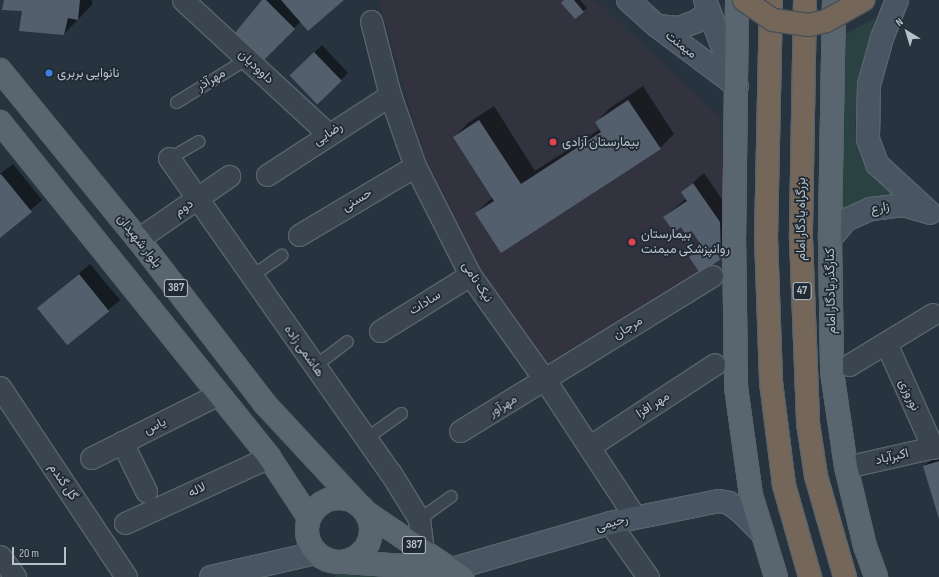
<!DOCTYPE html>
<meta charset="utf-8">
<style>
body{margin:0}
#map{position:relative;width:939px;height:577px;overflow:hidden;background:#27343f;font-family:"Sofia Sans Condensed",Vazirmatn,sans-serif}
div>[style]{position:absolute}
.medical>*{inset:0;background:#333340}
.green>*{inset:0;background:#2a4241}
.shadow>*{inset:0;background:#0007;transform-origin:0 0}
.building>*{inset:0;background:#535f6c;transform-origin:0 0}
.roads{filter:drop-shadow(1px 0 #59636c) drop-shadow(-1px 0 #59636c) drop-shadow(0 1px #59636c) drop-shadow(0 -1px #59636c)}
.lane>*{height:11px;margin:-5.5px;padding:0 5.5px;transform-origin:5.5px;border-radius:5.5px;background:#3b454f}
.street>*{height:21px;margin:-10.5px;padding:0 10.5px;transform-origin:10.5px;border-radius:10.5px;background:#3b454f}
.secondary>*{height:22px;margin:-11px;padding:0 11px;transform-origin:11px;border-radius:11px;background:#495562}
.primary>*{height:22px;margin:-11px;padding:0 11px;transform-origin:11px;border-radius:11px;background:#59656f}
.primary>.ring{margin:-11px;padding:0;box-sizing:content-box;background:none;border:22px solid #59656f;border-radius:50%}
.highway>*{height:22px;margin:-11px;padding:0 11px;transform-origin:11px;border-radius:11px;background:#746759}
.bridges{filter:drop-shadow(1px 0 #465059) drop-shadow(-1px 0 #465059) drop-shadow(0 1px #465059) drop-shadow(0 -1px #465059)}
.highway-bridge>*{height:22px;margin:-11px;padding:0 11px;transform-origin:11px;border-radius:11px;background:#746759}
.dots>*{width:11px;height:11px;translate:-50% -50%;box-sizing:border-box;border:2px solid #202a34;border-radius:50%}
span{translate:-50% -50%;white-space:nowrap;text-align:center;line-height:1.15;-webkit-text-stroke:3.5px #202a34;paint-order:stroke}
.shield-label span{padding:1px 3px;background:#202a34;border:1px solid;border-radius:3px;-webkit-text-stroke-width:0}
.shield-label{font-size:12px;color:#b8c0c9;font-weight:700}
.street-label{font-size:13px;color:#b8c0c9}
.poi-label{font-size:13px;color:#b8c0c9}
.left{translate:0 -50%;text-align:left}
.north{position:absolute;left:887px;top:12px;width:40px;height:40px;-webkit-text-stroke:3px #202a34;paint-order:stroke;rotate:322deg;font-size:11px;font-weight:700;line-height:16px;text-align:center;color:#b8c0c9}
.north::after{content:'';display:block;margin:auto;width:14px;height:18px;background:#b8c0c9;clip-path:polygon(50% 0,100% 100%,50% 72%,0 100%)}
.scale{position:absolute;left:12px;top:547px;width:54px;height:18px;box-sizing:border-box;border:2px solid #b8c0c9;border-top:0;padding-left:5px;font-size:12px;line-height:14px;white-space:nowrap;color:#b8c0c9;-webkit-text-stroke:3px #202a34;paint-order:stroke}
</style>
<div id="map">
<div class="medical">
<div style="clip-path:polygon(379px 0,595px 0,721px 118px,726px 263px,549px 369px,486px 279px,427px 166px)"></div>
</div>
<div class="green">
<div style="clip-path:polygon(875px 18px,859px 83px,855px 127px,865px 164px,873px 176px,901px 198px,841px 211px,844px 35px)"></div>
<div style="clip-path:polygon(335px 567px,364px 573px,397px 577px,415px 573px,431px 577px,335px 577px)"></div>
</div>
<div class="shadow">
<div style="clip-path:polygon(5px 0,92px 0,92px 5px,64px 34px)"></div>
<div style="clip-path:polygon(263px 0,342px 0,301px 21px,264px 59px)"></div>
<div style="clip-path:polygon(565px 0,580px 0,587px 8px,575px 18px)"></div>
<div style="clip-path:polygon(322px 45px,348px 73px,341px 80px,298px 68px)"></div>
<div style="clip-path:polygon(643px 86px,674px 134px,660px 148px,476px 213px,493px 197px,454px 137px,468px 123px,494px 106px,535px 171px,600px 129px,596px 122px,610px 108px)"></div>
<div style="clip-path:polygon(13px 164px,42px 200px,0 237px,0 174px)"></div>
<div style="clip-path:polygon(704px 173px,730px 211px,732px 247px,720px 258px,690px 257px,702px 246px,693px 232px,664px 217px,687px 198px,682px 192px)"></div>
<div style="left:90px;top:264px;width:47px;height:68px;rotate:50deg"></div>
<div style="clip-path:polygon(939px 454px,939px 515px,924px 466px)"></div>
</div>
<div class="building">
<div style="clip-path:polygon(4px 0,80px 0,78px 20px,68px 18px,64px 35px,19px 31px,22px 11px,2px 10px)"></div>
<div style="clip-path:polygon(262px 0,266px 0,295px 29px,264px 60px,235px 33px)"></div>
<div style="clip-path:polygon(281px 0,344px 0,308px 31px)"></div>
<div style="clip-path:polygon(564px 0,574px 0,584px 12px,575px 19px,561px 3px)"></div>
<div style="left:314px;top:52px;width:40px;height:34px;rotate:46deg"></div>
<div style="clip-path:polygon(628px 100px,661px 149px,501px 253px,475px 213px,494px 201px,453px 137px,479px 120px,521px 184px,601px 132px,595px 122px)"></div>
<div style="clip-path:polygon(1px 174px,32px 212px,0 238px,0 175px)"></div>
<div style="clip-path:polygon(693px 183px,720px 222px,721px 259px,700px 273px,689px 257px,703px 248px,693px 233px,687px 237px,681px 227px,674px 232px,663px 217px,687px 201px,681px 192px)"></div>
<div style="left:79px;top:274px;width:48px;height:54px;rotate:51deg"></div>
<div style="clip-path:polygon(939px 461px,939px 519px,923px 466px)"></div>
</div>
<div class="roads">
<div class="lane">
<div style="left:176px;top:102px;width:82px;rotate:-31.6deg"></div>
<div style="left:169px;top:158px;width:34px;rotate:-30deg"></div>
<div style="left:251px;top:276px;width:37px;rotate:-35deg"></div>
<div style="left:314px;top:366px;width:41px;rotate:-37.1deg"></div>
<div style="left:366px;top:438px;width:43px;rotate:-35.5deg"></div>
<div style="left:419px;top:519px;width:39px;rotate:-36deg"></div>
</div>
<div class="street">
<div style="left:183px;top:0;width:197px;rotate:42.7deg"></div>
<div style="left:371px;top:21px;width:76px;rotate:75.6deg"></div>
<div style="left:390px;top:95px;width:75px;rotate:70.6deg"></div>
<div style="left:415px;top:166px;width:122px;rotate:63.2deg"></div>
<div style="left:470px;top:275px;width:129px;rotate:54.5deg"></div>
<div style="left:545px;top:380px;width:164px;rotate:56.7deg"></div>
<div style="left:169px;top:158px;width:384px;rotate:54.9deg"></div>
<div style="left:390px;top:472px;width:55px;rotate:58.3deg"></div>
<div style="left:419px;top:519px;width:32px;rotate:83deg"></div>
<div style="left:267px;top:175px;width:147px;rotate:-33deg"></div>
<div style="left:299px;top:235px;width:135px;rotate:-30.7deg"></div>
<div style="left:138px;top:239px;width:111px;rotate:-34.7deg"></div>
<div style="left:380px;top:331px;width:106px;rotate:-31.9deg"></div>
<div style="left:886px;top:343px;width:115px;rotate:65.9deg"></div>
<div style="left:849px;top:365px;width:98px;rotate:-31.3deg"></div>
<div style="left:0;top:387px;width:228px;rotate:56.4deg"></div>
<div style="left:460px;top:431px;width:296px;rotate:-31.6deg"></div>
<div style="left:122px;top:442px;width:55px;rotate:63.9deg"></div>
<div style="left:590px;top:446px;width:149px;rotate:-33.3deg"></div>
<div style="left:91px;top:458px;width:143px;rotate:-26.6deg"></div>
<div style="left:846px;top:467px;width:95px;rotate:-12.7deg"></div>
<div style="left:125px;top:523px;width:158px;rotate:-24.6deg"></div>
<div style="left:610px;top:523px;width:66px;rotate:54.9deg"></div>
<div style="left:0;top:556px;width:26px;rotate:54deg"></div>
</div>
<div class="secondary">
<div style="left:628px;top:0;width:39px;rotate:42deg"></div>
<div style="left:657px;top:26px;width:100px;rotate:36.9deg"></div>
<div style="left:705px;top:0;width:89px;rotate:69.5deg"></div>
<div style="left:897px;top:0;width:41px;rotate:111.5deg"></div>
<div style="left:882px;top:38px;width:49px;rotate:105.5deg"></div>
<div style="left:869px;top:85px;width:54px;rotate:91.1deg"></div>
<div style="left:868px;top:139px;width:27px;rotate:70deg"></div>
<div style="left:877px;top:164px;width:72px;rotate:42.8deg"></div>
<div style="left:657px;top:26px;width:22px;rotate:5deg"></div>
<div style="left:679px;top:28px;width:19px;rotate:-21deg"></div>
<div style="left:697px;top:21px;width:15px;rotate:-37deg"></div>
<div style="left:830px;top:239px;width:25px;rotate:-50deg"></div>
<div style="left:846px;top:220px;width:27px;rotate:-24deg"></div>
<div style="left:871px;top:209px;width:32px;rotate:-7deg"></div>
<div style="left:903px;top:205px;width:25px;rotate:16deg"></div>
<div style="left:452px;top:569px;width:165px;rotate:-16.2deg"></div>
<div style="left:610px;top:523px;width:111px;rotate:-11.4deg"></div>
<div style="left:719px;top:501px;width:10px;rotate:11deg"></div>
<div style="left:729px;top:503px;width:14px;rotate:36deg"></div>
<div style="left:740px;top:511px;width:33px;rotate:45deg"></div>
<div style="left:211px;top:577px;width:108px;rotate:-12.9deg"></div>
</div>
<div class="primary">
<div style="left:737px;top:0;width:236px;rotate:90.7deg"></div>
<div style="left:734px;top:236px;width:151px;rotate:89.2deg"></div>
<div style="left:736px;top:387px;width:109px;rotate:82.1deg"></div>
<div style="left:751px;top:495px;width:86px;rotate:73deg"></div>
<div style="left:834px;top:0;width:239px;rotate:91deg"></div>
<div style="left:830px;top:239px;width:133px;rotate:89.1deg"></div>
<div style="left:832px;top:372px;width:96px;rotate:81.6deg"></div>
<div style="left:846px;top:467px;width:81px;rotate:76.5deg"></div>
<div style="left:865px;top:546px;width:33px;rotate:70deg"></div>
<div style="left:0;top:70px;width:218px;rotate:50.8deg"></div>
<div style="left:138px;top:239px;width:208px;rotate:52.4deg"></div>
<div style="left:265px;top:404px;width:134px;rotate:47.1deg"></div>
<div style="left:0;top:122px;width:430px;rotate:51.2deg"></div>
<div style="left:269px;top:457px;width:73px;rotate:56.7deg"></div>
<div class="ring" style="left:307px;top:498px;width:42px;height:42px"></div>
<div style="left:367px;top:513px;width:115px;rotate:34deg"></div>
<div style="left:345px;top:562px;width:105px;rotate:3.8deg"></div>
</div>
<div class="highway">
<div style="left:771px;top:0;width:237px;rotate:91.2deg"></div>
<div style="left:766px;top:237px;width:145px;rotate:88deg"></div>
<div style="left:771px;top:382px;width:104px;rotate:82.8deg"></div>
<div style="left:784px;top:485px;width:96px;rotate:74.2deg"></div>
<div style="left:805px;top:0;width:238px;rotate:91deg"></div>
<div style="left:801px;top:238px;width:185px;rotate:87.8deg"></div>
<div style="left:808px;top:423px;width:54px;rotate:81.4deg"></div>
<div style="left:816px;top:476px;width:105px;rotate:74deg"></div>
</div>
</div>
<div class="bridges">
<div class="highway-bridge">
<div style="left:744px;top:0;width:35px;rotate:35deg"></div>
<div style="left:773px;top:20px;width:36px;rotate:8deg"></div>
<div style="left:809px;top:25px;width:17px;rotate:-13deg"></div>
<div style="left:826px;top:21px;width:43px;rotate:-28.9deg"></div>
</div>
</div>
<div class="dots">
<div style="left:49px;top:73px;background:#3f7fe0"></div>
<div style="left:553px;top:142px;background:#e0444e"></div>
<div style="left:632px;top:242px;background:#e0444e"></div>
</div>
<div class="shield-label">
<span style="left:176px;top:288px">387</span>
<span style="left:802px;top:291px">47</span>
<span style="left:414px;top:545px">387</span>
</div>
<div class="street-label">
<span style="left:681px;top:45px;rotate:38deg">میمنت</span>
<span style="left:256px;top:67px;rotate:43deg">داوودیان</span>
<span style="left:211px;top:80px;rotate:-31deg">مهرآذر</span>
<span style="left:328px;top:134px;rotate:-33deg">رضایی</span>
<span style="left:357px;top:200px;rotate:-31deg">حسنی</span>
<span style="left:184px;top:208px;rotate:-35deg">دوم</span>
<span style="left:880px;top:208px;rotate:-10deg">زارع</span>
<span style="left:801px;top:219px;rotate:-90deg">بزرگراه یادگار امام</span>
<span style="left:139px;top:241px;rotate:52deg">بلوار شهیدان</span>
<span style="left:477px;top:282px;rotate:57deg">نیک نامی</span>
<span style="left:831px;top:291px;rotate:-91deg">کنارگذر یادگار امام</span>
<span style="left:425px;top:303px;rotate:-32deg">سادات</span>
<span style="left:628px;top:328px;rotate:-32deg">مرجان</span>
<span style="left:304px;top:351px;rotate:55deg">هاشمی زاده</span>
<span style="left:909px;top:395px;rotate:65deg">نوروزی</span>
<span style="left:653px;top:405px;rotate:-33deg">مهر افزا</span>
<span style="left:503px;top:406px;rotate:-31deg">مهرآور</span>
<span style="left:155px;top:426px;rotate:-26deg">یاس</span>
<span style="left:892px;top:457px;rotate:-13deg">اکبرآباد</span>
<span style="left:63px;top:482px;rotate:56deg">گل گندم</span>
<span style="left:197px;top:490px;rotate:-25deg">لاله</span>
<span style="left:612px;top:523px;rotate:-15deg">رحیمی</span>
</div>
<div class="poi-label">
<span class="left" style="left:57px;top:73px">نانوایی بربری</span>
<span class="left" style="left:562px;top:142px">بیمارستان آزادی</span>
<span class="left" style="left:641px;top:242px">بیمارستان<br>روانپزشکی میمنت</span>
</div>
<div class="north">N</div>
<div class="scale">20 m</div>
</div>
